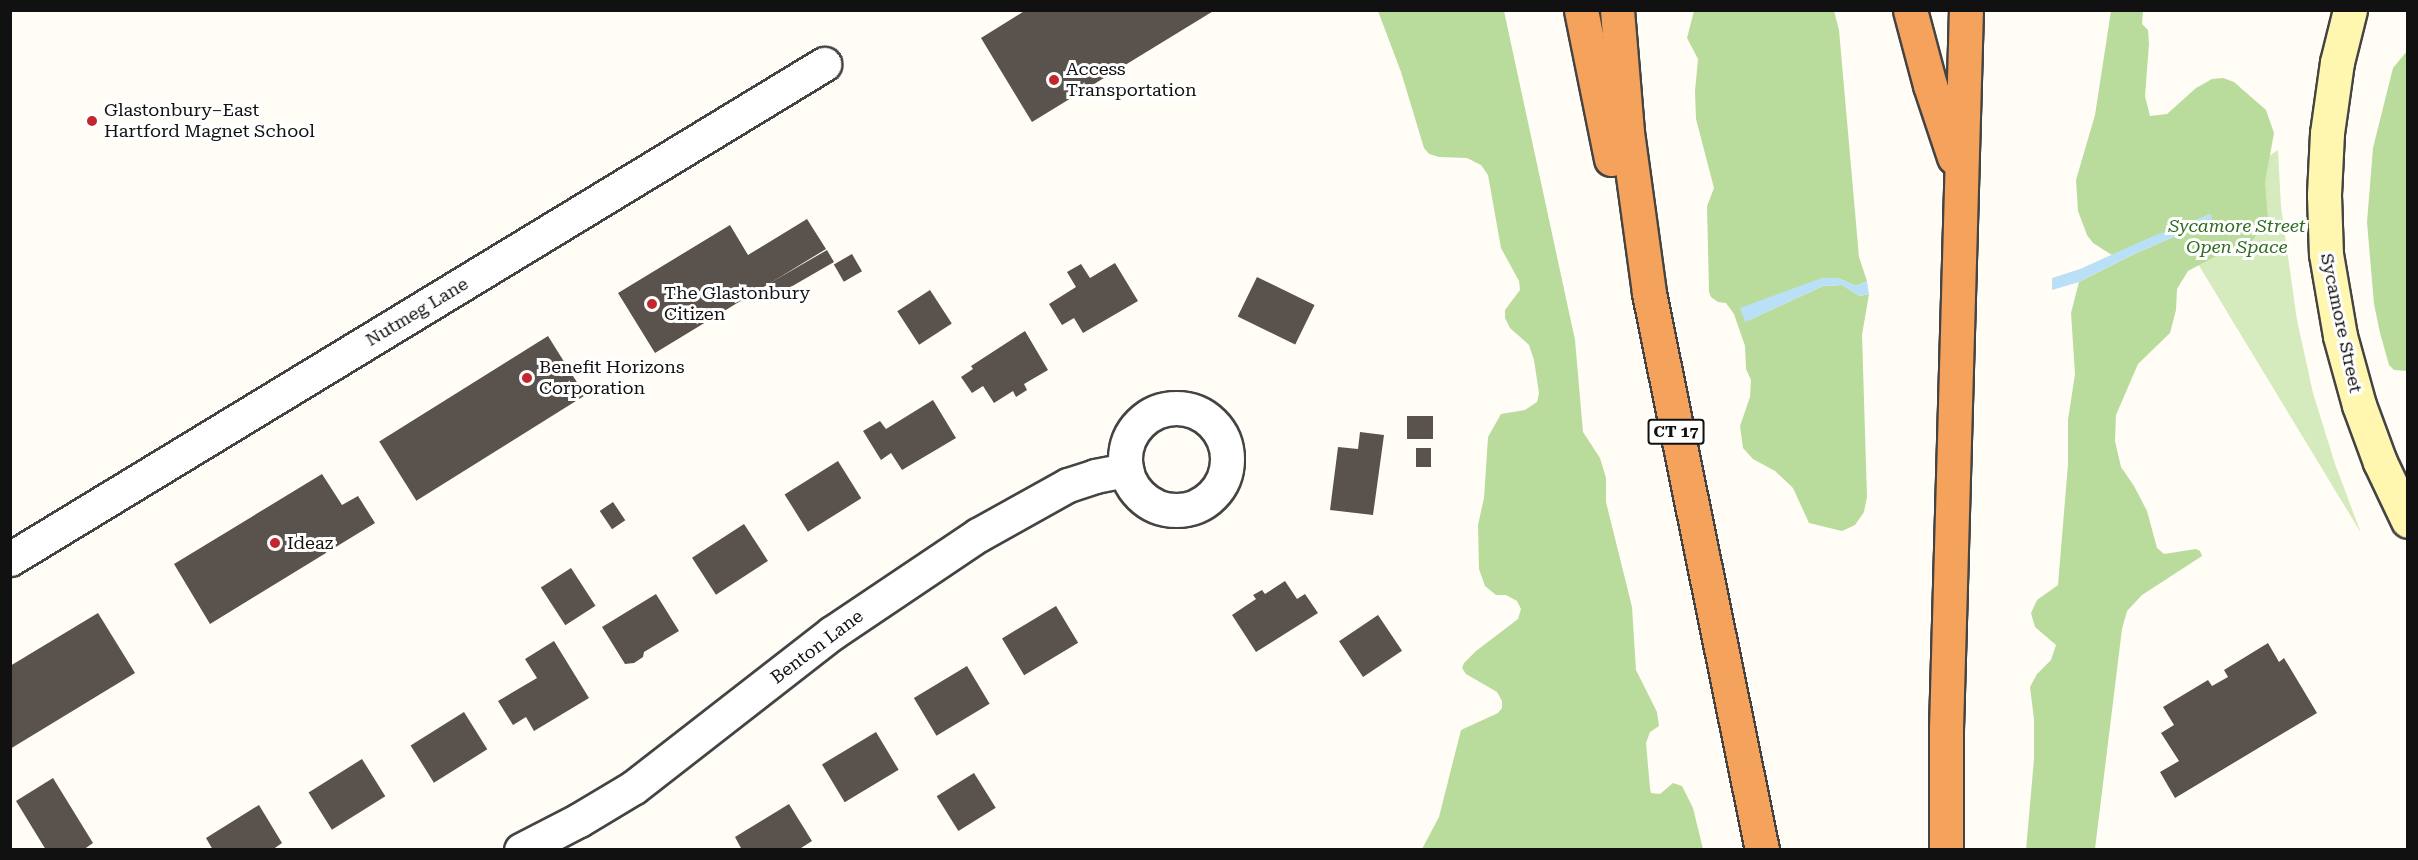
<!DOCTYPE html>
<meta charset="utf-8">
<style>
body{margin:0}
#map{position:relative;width:2418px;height:860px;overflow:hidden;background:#fffdf5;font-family:"Roboto Serif",serif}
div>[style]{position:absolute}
.green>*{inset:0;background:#d5ebbd}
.forest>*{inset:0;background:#b9dc9c}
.water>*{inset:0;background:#b9e0f7}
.building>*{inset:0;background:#5a524d;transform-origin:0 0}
.roads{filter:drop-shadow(2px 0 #444) drop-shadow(-2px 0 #444) drop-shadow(0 2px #444) drop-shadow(0 -2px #444)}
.street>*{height:33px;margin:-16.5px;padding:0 16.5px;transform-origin:16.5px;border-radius:16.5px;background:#fff}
.street>.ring{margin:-16.5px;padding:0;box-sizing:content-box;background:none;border:33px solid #fff;border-radius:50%}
.secondary>*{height:33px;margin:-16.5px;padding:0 16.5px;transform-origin:16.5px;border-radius:16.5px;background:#fff6b0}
.highway>*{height:33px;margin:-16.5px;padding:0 16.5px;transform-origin:16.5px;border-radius:16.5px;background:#f5a25d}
.dots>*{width:16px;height:16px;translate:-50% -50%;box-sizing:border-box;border:3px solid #fff;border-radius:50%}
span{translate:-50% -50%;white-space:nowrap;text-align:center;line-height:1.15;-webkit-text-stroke:6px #fff;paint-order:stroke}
.shield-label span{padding:2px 4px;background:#fff;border:2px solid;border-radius:4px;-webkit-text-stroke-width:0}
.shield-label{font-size:16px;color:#111;font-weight:700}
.poi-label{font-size:18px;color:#111}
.left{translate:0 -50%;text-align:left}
.park-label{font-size:18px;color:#2f6b1f;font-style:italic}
.street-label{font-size:18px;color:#111}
.frame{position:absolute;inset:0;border:12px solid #111;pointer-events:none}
</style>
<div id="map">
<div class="green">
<div style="clip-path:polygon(2278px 150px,2281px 207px,2297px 320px,2313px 393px,2335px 464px,2361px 533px,2172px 221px)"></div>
</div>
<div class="forest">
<div style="clip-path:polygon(1378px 11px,1504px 11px,1575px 340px,1583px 432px,1600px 458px,1606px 478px,1606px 502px,1632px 607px,1636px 670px,1657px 712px,1659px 726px,1650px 732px,1646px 743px,1650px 788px,1651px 793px,1660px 794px,1673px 783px,1682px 786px,1693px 808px,1703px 849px,1422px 849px,1439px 817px,1461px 730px,1498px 713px,1502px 708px,1502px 701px,1497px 692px,1466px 674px,1462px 668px,1464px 663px,1476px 651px,1518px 619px,1521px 609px,1517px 601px,1506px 595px,1496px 595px,1485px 586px,1479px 569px,1478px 525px,1484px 498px,1488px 437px,1501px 414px,1525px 410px,1537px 402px,1539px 393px,1534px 360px,1529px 345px,1510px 328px,1505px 318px,1505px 310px,1520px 290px,1519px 281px,1501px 248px,1488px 175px,1481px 165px,1467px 158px,1439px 157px,1429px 154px,1424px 148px,1401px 72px)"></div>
<div style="clip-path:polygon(1694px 11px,1834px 11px,1839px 30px,1859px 257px,1867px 281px,1856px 286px,1838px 278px,1822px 278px,1745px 322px,1823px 286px,1842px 285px,1860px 296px,1869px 294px,1862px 335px,1867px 497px,1864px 512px,1855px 525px,1842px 531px,1809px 523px,1793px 488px,1775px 471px,1753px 459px,1743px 448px,1740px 426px,1750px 397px,1751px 380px,1746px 369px,1745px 346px,1734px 314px,1726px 303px,1718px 302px,1711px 297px,1709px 292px,1707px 206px,1714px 188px,1696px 119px,1695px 91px,1698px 59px,1687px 38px)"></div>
<div style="clip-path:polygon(2111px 11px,2143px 11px,2142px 24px,2148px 30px,2149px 44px,2145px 96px,2150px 116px,2167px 114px,2196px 88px,2212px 79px,2223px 78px,2234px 82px,2266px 110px,2274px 133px,2265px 182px,2268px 220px,2244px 251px,2220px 254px,2188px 271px,2177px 289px,2176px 310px,2170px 333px,2138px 364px,2116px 415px,2115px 441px,2121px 467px,2134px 486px,2147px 511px,2157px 548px,2164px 554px,2196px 549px,2200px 551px,2202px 556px,2142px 595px,2127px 611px,2122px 629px,2095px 849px,2026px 850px,2034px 759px,2034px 719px,2030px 687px,2037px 674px,2051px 660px,2056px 645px,2035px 627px,2031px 613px,2037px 600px,2058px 585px,2068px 464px,2068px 420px,2075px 374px,2071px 313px,2079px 282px,2130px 256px,2212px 220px,2210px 214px,2112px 255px,2093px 243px,2087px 235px,2078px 211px,2076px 180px,2095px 115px)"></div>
<div style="clip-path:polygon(2407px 51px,2407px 371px,2394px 370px,2389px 365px,2380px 333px,2374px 304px,2367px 222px,2373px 148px,2393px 68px)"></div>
</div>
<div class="water">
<div style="clip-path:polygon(2211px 214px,2212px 220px,2130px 256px,2079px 282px,2052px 290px,2052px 278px,2080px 269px,2151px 237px)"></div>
<div style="clip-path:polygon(1822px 278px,1838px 278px,1856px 286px,1867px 281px,1869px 294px,1860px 296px,1842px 285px,1823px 286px,1745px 322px,1740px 308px)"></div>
</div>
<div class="building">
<div style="clip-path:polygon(1026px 10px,1215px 10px,1032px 122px,981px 38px)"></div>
<div style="clip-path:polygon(807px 219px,826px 249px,655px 353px,618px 293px,730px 225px,748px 255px)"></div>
<div style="left:827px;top:250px;width:14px;height:68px;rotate:60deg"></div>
<div style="left:852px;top:254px;width:20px;height:21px;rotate:60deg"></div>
<div style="clip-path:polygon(1115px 263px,1138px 301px,1083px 333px,1074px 318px,1062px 325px,1049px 304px,1076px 287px,1067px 272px,1081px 264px,1090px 278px)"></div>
<div style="left:1257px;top:277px;width:64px;height:44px;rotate:26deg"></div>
<div style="left:930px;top:290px;width:40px;height:39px;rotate:57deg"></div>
<div style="clip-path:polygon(1025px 331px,1048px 370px,1024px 384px,1027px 390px,1016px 397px,1013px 391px,994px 403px,983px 386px,972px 393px,961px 377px,973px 369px,971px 366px)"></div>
<div style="left:548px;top:336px;width:70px;height:199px;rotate:58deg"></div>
<div style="clip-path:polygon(933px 400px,956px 438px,902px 470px,891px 453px,881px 460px,863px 431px,880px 421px,886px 429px)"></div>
<div style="left:1407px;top:416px;width:26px;height:23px"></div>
<div style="clip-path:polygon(1360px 432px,1384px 435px,1373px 515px,1330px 510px,1338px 447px,1358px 449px)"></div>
<div style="left:1431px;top:448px;width:19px;height:15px;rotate:90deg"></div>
<div style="left:838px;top:461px;width:44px;height:63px;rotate:58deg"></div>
<div style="clip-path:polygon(322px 474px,342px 505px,358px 496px,375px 523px,210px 624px,174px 564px)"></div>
<div style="left:613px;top:502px;width:22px;height:16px;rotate:56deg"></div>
<div style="left:744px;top:524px;width:44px;height:62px;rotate:57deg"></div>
<div style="left:571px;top:568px;width:45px;height:36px;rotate:57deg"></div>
<div style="clip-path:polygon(1285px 581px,1297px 599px,1305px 594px,1318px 613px,1256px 652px,1232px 615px,1256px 599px,1253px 595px,1262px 590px,1265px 594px)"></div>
<div style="clip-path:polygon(656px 594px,679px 631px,644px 652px,643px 657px,634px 663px,625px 664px,602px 627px)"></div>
<div style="left:1056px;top:606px;width:43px;height:63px;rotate:59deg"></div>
<div style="clip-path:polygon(98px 613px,135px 673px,10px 749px,10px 666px)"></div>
<div style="left:1378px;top:615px;width:43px;height:47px;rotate:56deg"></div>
<div style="clip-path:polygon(554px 641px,589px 698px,534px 731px,526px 717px,513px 725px,498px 701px,537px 678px,525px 659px)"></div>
<div style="clip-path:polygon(2268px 643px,2279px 662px,2284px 658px,2317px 713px,2175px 798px,2160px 772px,2179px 761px,2161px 733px,2174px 725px,2163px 707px,2208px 680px,2212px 686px,2228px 677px,2224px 670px)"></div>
<div style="left:967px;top:666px;width:44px;height:62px;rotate:59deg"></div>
<div style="left:464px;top:712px;width:44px;height:63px;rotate:58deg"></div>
<div style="left:876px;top:732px;width:44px;height:63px;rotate:59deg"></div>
<div style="left:362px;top:759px;width:44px;height:63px;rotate:58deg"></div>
<div style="left:974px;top:773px;width:41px;height:44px;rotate:58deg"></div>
<div style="clip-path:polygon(53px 778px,93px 843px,83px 850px,46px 850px,16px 801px)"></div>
<div style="clip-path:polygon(789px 804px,812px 841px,798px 850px,742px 850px,735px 837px)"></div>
<div style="clip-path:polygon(259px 805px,282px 843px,272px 850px,213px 850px,206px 838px)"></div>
</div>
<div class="roads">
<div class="street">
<div class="ring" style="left:1125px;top:408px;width:69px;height:69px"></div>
<div style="left:10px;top:559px;width:953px;rotate:-31.3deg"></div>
<div style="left:521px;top:850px;width:65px;rotate:-27.3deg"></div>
<div style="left:579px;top:820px;width:64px;rotate:-31deg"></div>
<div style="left:634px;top:787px;width:251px;rotate:-37.9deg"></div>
<div style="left:832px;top:633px;width:176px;rotate:-33.9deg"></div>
<div style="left:978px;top:535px;width:103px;rotate:-29.1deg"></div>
<div style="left:1068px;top:485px;width:28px;rotate:-18deg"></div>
<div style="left:1095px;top:476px;width:32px;rotate:-11deg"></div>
</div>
<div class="secondary">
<div style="left:2350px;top:10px;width:54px;rotate:104deg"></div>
<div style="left:2337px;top:62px;width:72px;rotate:98deg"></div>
<div style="left:2327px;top:133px;width:62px;rotate:92.8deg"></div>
<div style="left:2324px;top:195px;width:59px;rotate:88.1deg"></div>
<div style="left:2326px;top:254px;width:83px;rotate:80.3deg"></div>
<div style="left:2340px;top:336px;width:72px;rotate:74.6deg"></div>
<div style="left:2359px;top:405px;width:61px;rotate:69.8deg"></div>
<div style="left:2380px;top:462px;width:65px;rotate:64.6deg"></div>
</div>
<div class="highway">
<div style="left:1581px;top:10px;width:152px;rotate:78.6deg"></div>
<div style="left:1617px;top:10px;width:122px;rotate:85.3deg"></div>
<div style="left:1627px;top:132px;width:162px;rotate:82.2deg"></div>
<div style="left:1649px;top:293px;width:568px;rotate:78.53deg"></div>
<div style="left:1910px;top:10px;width:78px;rotate:75.1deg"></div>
<div style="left:1930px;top:85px;width:76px;rotate:71.6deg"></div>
<div style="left:1946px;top:850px;width:121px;rotate:-90deg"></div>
<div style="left:1946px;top:729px;width:719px;rotate:-88.41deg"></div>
</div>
</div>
<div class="dots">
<div style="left:1054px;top:80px;background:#c4262e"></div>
<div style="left:92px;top:121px;background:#c4262e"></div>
<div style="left:652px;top:304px;background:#c4262e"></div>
<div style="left:527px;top:378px;background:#c4262e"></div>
<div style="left:275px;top:543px;background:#c4262e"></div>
</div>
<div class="shield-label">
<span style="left:1676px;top:432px">CT 17</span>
</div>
<div class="poi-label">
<span class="left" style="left:1066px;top:80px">Access<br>Transportation</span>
<span class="left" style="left:104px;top:121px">Glastonbury–East<br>Hartford Magnet School</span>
<span class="left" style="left:664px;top:304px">The Glastonbury<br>Citizen</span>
<span class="left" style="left:539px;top:378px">Benefit Horizons<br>Corporation</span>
<span class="left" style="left:287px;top:543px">Ideaz</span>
</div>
<div class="park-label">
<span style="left:2237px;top:237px">Sycamore Street<br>Open Space</span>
</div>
<div class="street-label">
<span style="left:417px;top:312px;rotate:-31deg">Nutmeg Lane</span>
<span style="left:2341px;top:323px;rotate:78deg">Sycamore Street</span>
<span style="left:817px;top:647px;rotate:-37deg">Benton Lane</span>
</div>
<div class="frame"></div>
</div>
